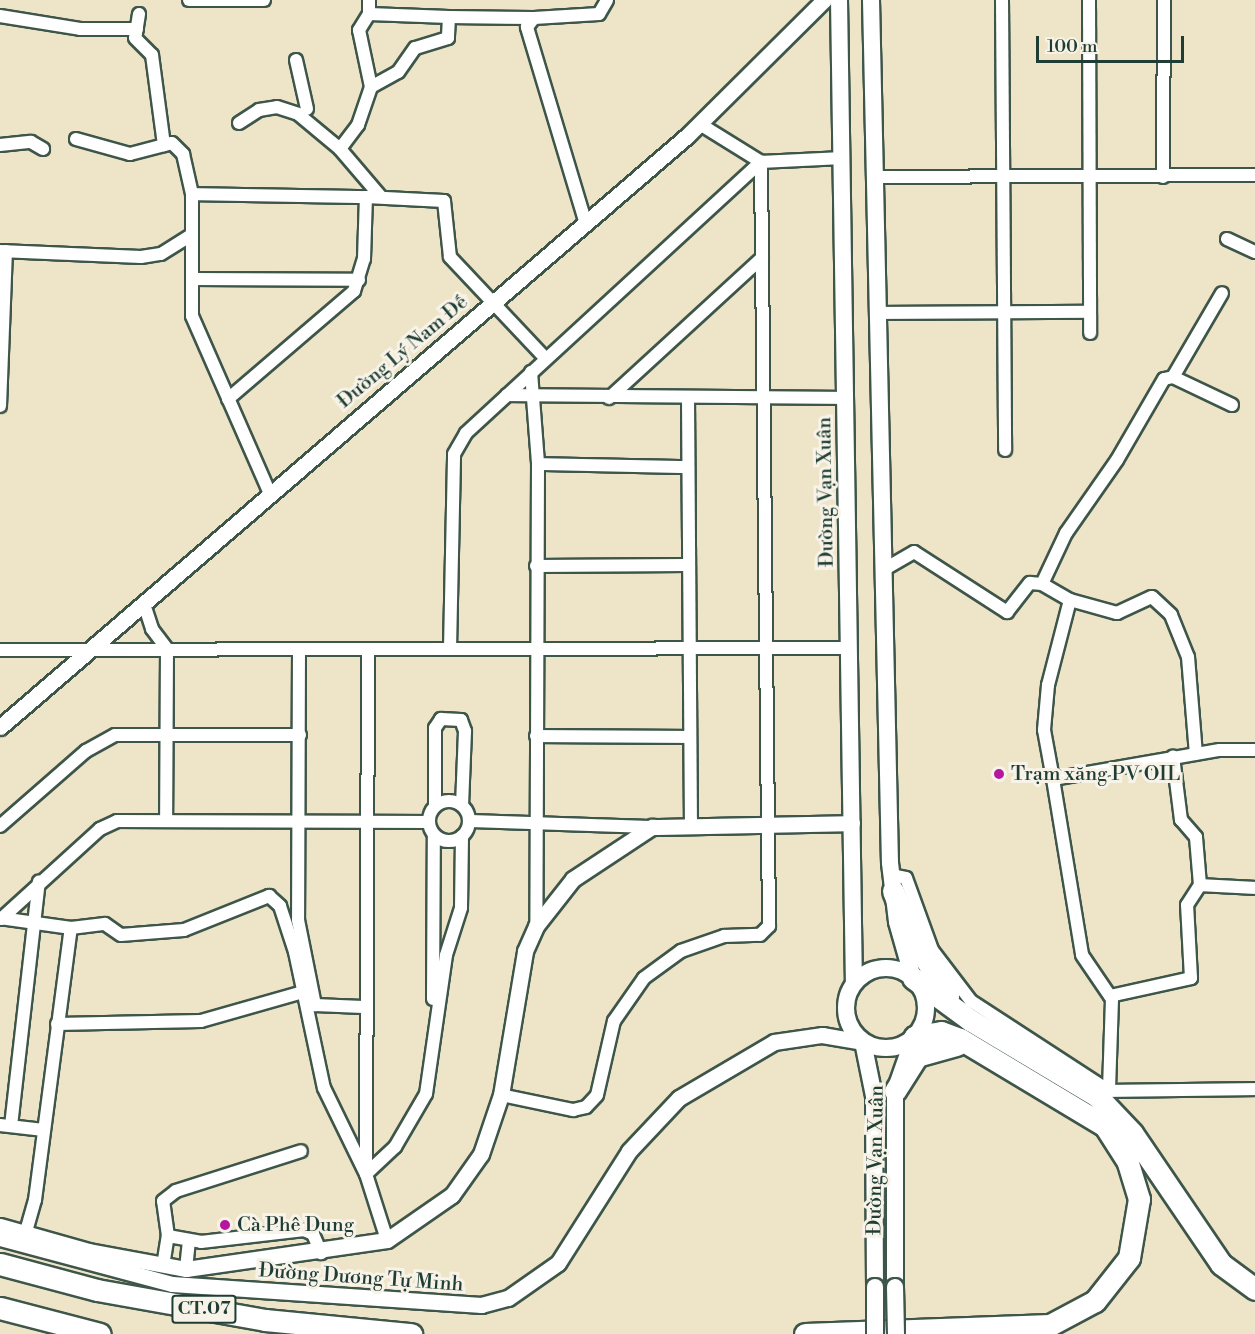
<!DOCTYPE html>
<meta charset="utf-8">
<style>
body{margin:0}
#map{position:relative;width:1255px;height:1334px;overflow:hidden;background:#eee5c9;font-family:"Libre Bodoni",serif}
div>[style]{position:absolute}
.roads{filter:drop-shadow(2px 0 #3e564a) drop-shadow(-2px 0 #3e564a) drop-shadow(0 2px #3e564a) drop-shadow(0 -2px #3e564a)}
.minor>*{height:12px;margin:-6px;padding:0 6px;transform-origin:6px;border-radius:6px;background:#fff}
.minor>.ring{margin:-6px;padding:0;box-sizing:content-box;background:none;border:12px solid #fff;border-radius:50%}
.tertiary>*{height:15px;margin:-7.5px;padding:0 7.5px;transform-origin:7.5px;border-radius:7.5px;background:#fff}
.secondary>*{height:16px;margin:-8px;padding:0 8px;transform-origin:8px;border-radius:8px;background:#fff}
.secondary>.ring{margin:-8px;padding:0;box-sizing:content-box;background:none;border:16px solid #fff;border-radius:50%}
.motorway>*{height:21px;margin:-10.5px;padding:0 10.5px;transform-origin:10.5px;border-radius:10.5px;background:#fff}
.bridges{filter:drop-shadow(2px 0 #3e564a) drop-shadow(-2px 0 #3e564a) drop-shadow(0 2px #3e564a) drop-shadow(0 -2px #3e564a)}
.secondary-bridge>*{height:16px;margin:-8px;padding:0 8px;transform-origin:8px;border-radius:8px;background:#fff}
.dots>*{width:16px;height:16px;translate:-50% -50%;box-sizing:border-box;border:3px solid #f7f3e8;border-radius:50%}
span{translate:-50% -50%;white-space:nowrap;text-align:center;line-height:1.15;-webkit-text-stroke:6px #f7f3e8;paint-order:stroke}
.shield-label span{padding:2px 4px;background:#f7f3e8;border:2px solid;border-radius:4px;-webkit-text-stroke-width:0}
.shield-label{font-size:18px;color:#1f3d34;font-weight:700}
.street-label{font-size:20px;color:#1f3d34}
.poi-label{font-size:20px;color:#1f3d34}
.left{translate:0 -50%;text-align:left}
.scale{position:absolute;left:1036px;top:36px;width:148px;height:27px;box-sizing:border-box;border:3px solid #1f3d34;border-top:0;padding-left:8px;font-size:18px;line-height:21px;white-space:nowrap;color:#1f3d34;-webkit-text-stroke:4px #f7f3e8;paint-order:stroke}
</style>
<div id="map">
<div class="roads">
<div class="minor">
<div style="left:189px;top:0;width:75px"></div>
<div style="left:369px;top:0;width:14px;rotate:90deg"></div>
<div style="left:369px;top:14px;width:80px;rotate:2.1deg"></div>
<div style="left:449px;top:17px;width:21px;rotate:93deg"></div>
<div style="left:448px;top:38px;width:34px;rotate:163deg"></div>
<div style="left:415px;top:48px;width:29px;rotate:125deg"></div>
<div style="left:398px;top:72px;width:31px;rotate:151deg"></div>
<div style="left:371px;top:87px;width:40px;rotate:108.9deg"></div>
<div style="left:358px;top:125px;width:30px;rotate:127deg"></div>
<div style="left:340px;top:149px;width:63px;rotate:49.5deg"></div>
<div style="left:1002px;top:0;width:450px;rotate:89.6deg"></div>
<div style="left:1089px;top:0;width:333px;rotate:89.8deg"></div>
<div style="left:139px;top:14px;width:24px;rotate:99deg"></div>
<div style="left:135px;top:38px;width:24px;rotate:45deg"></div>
<div style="left:152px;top:55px;width:91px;rotate:82.4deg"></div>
<div style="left:369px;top:14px;width:19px;rotate:122deg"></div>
<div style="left:359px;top:30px;width:58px;rotate:78.1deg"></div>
<div style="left:0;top:16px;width:81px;rotate:9.2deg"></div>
<div style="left:80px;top:29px;width:57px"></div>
<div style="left:449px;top:17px;width:85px;rotate:0.7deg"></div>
<div style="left:296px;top:60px;width:50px;rotate:77.3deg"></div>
<div style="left:239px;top:123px;width:24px;rotate:-33deg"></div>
<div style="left:259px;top:110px;width:18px;rotate:-9deg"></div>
<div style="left:277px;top:107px;width:22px;rotate:18deg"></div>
<div style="left:298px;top:114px;width:55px;rotate:39.8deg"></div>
<div style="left:76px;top:139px;width:56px;rotate:15.5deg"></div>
<div style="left:130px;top:154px;width:43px;rotate:-14.7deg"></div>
<div style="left:172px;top:143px;width:16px;rotate:45deg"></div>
<div style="left:183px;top:154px;width:41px;rotate:77.3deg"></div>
<div style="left:192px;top:194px;width:122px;rotate:90deg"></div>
<div style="left:192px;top:316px;width:194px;rotate:66.3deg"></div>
<div style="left:0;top:145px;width:31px;rotate:-6deg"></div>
<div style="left:31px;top:142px;width:14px;rotate:30deg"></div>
<div style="left:875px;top:177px;width:380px;rotate:-0.3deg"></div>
<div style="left:1163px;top:177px;width:177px;rotate:-89.7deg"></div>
<div style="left:192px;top:194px;width:174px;rotate:1deg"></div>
<div style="left:586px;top:224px;width:206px;rotate:-106.7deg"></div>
<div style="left:527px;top:27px;width:11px;rotate:-52deg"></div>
<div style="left:534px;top:18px;width:65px;rotate:-3.5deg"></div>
<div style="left:599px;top:14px;width:16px;rotate:-60deg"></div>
<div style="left:1227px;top:239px;width:31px;rotate:25deg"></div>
<div style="left:0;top:251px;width:141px;rotate:2.4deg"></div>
<div style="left:141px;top:257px;width:20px;rotate:-9deg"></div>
<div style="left:161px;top:254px;width:36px;rotate:-32deg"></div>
<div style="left:192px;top:279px;width:167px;rotate:0.3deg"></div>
<div style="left:878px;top:313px;width:210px;rotate:-0.3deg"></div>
<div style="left:531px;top:372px;width:92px;rotate:85.6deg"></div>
<div style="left:538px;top:464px;width:462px;rotate:90.2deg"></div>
<div style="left:1173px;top:377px;width:97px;rotate:-59.7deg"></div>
<div style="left:507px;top:395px;width:339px;rotate:0.5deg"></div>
<div style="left:609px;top:398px;width:207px;rotate:-42.5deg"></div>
<div style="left:228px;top:399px;width:166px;rotate:-40.6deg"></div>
<div style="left:354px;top:291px;width:34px;rotate:-73deg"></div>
<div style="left:364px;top:259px;width:62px;rotate:-88.2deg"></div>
<div style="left:366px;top:197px;width:78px;rotate:2.9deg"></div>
<div style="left:444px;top:201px;width:56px;rotate:83.9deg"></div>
<div style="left:450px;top:257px;width:140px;rotate:46.7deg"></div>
<div style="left:688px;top:399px;width:425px;rotate:89.6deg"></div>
<div style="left:1232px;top:405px;width:65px;rotate:-154.6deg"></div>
<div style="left:1173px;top:377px;width:9px;rotate:167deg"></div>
<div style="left:1164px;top:379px;width:94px;rotate:120.1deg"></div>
<div style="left:1117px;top:460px;width:89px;rotate:124.9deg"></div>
<div style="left:1066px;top:533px;width:56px;rotate:115.2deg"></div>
<div style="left:1042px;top:584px;width:32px;rotate:30deg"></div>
<div style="left:1070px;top:600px;width:88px;rotate:104.5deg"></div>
<div style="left:1048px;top:685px;width:45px;rotate:95.1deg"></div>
<div style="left:1044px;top:730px;width:50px;rotate:79.6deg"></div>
<div style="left:1053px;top:779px;width:169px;rotate:-9.9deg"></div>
<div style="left:1220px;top:750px;width:35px"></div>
<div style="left:0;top:406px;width:155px;rotate:-87.8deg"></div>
<div style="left:538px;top:464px;width:148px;rotate:1.2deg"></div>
<div style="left:536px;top:566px;width:151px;rotate:-0.4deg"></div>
<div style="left:883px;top:570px;width:36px;rotate:-30deg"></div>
<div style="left:914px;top:552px;width:111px;rotate:32.8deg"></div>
<div style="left:1007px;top:612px;width:37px;rotate:-52deg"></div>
<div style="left:1030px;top:583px;width:12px;rotate:5deg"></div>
<div style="left:1070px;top:600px;width:49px;rotate:15.5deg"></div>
<div style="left:1117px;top:613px;width:38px;rotate:-25deg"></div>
<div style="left:1152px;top:597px;width:26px;rotate:43deg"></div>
<div style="left:1171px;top:615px;width:45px;rotate:68deg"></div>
<div style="left:1188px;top:657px;width:97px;rotate:85.3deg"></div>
<div style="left:144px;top:604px;width:26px;rotate:72deg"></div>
<div style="left:152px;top:629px;width:25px;rotate:53deg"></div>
<div style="left:167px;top:649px;width:169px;rotate:90.3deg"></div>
<div style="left:299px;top:649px;width:271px;rotate:90.2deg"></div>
<div style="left:298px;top:920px;width:87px;rotate:78.7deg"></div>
<div style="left:315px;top:1005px;width:48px;rotate:2.4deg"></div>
<div style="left:450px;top:649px;width:195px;rotate:-88.8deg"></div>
<div style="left:454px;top:454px;width:24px;rotate:-60deg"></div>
<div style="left:466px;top:433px;width:401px;rotate:-42.6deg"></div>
<div style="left:761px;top:162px;width:81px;rotate:-2.8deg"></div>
<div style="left:0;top:650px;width:850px;rotate:-0.13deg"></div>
<div style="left:536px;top:736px;width:154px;rotate:0.4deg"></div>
<div style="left:1053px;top:779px;width:178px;rotate:80.6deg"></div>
<div style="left:1082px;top:955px;width:53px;rotate:55.7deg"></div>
<div style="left:1112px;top:999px;width:92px;rotate:91.9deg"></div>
<div class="ring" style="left:429px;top:801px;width:28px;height:28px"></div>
<div style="left:435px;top:806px;width:78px;rotate:-90deg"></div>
<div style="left:435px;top:728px;width:11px;rotate:-56deg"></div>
<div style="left:441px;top:719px;width:20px;rotate:3deg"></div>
<div style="left:461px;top:720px;width:12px;rotate:70deg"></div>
<div style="left:465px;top:731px;width:74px;rotate:92.3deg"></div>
<div style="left:469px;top:821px;width:183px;rotate:1.9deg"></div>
<div style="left:0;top:826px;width:114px;rotate:-41.1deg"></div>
<div style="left:86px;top:751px;width:33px;rotate:-29deg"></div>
<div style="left:115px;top:735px;width:185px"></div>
<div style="left:892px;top:875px;width:14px;rotate:12deg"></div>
<div style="left:906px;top:878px;width:77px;rotate:70.1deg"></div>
<div style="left:932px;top:950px;width:64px;rotate:52.6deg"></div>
<div style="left:971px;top:1001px;width:165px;rotate:33.1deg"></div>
<div style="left:1109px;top:1091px;width:146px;rotate:-0.8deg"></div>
<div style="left:1200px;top:885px;width:55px;rotate:3.1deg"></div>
<div style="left:0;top:918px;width:72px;rotate:8deg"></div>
<div style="left:1px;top:919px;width:134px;rotate:-42.3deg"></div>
<div style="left:100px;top:829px;width:19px;rotate:-25deg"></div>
<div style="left:117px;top:821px;width:311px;rotate:0.2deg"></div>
<div style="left:1110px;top:996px;width:83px;rotate:-12.5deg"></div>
<div style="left:1191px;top:978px;width:73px;rotate:-93.1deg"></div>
<div style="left:1187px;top:905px;width:24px;rotate:-57deg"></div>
<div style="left:1200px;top:885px;width:48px;rotate:-94.8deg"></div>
<div style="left:1196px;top:837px;width:23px;rotate:-131deg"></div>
<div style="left:1181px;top:820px;width:64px;rotate:-97.2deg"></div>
<div style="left:433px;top:999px;width:164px;rotate:-89.7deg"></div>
<div style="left:57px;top:1024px;width:144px;rotate:-1.2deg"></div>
<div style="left:201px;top:1021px;width:106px;rotate:-15.9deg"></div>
<div style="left:501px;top:1095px;width:74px;rotate:11.8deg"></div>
<div style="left:573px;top:1110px;width:13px;rotate:-13deg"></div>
<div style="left:586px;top:1107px;width:16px;rotate:-47deg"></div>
<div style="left:597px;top:1095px;width:76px;rotate:-77.1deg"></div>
<div style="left:614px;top:1021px;width:52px;rotate:-55.1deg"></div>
<div style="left:644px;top:978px;width:46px;rotate:-36.1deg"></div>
<div style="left:681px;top:951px;width:46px;rotate:-19.2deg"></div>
<div style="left:724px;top:936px;width:36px;rotate:-2deg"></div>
<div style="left:760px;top:935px;width:13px;rotate:-45deg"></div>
<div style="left:769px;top:926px;width:764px;rotate:-90.6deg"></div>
<div style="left:761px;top:162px;width:72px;rotate:-148.1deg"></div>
<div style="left:0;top:1125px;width:44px;rotate:6.5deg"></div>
<div style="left:11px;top:1126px;width:246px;rotate:-83.5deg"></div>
<div style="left:366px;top:1170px;width:521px;rotate:-89.78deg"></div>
<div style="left:366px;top:1174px;width:40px;rotate:-43deg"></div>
<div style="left:395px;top:1147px;width:61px;rotate:-59.7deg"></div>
<div style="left:426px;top:1094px;width:140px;rotate:-81.8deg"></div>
<div style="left:446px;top:955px;width:49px;rotate:-72.3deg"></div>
<div style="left:461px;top:908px;width:72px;rotate:-89.2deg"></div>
<div style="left:168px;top:1236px;width:34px;rotate:10deg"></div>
<div style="left:201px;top:1242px;width:104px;rotate:-6.6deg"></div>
<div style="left:304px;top:1230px;width:10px;rotate:24deg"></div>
<div style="left:313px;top:1234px;width:21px;rotate:67deg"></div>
<div style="left:23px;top:1242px;width:44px;rotate:-74.1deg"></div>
<div style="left:35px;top:1200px;width:274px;rotate:-82.5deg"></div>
<div style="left:71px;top:928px;width:34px;rotate:-7deg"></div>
<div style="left:105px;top:924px;width:19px;rotate:35deg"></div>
<div style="left:121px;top:935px;width:63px;rotate:-4.5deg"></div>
<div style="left:184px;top:930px;width:92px;rotate:-21.8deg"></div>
<div style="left:269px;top:896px;width:15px;rotate:42deg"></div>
<div style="left:280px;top:906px;width:48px;rotate:71.9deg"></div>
<div style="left:295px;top:952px;width:139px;rotate:78deg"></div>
<div style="left:324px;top:1088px;width:96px;rotate:64deg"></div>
<div style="left:366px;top:1174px;width:69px;rotate:72.3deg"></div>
<div style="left:163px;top:1266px;width:30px;rotate:-81deg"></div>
<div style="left:168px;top:1236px;width:35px;rotate:-98deg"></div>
<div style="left:163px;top:1201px;width:16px;rotate:-38deg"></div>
<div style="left:176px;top:1191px;width:131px;rotate:-17.7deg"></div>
<div style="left:186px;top:1269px;width:28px;rotate:-84deg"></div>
</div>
<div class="tertiary">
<div style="left:0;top:727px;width:908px;rotate:-40.71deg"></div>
<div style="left:688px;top:135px;width:192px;rotate:-44.8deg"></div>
<div style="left:0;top:1226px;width:92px;rotate:15.7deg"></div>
<div style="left:89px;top:1251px;width:99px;rotate:10.5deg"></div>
<div style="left:186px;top:1269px;width:203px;rotate:-8.2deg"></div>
<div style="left:387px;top:1240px;width:79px;rotate:-34.7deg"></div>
<div style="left:452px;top:1195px;width:50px;rotate:-54.7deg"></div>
<div style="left:481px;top:1154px;width:62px;rotate:-71.3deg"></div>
<div style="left:501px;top:1095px;width:146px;rotate:-80.5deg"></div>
<div style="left:525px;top:951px;width:27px;rotate:-66deg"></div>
<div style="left:536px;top:926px;width:60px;rotate:-51.8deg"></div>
<div style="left:573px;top:879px;width:95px;rotate:-33.4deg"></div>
<div style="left:652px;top:827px;width:200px;rotate:-1.1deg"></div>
<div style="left:0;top:1238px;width:178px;rotate:15deg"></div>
<div style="left:172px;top:1284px;width:310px;rotate:3.9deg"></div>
<div style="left:481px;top:1305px;width:28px;rotate:-15deg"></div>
<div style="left:508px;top:1298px;width:61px;rotate:-35deg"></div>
<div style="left:558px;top:1263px;width:133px;rotate:-57.6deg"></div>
<div style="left:629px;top:1151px;width:73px;rotate:-46.7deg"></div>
<div style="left:679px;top:1098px;width:110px;rotate:-30.5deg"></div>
<div style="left:774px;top:1042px;width:49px;rotate:-8.3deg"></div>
<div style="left:822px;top:1035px;width:42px;rotate:9.7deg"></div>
</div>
<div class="secondary">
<div style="left:839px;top:0;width:983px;rotate:89.13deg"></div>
<div style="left:871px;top:0;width:863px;rotate:88.74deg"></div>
<div style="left:890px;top:863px;width:59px;rotate:83.2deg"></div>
<div style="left:897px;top:922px;width:58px;rotate:74.1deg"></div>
<div class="ring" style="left:846px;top:968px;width:64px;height:64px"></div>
<div style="left:863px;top:1042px;width:55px;rotate:78.5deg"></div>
<div style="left:874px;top:1096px;width:191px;rotate:89.7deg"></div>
<div style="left:895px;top:1287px;width:196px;rotate:-90deg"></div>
<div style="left:895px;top:1091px;width:57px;rotate:-70.6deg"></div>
</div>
<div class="motorway">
<div style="left:893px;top:891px;width:48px;rotate:68.2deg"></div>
<div style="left:911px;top:936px;width:70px;rotate:57.9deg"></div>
<div style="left:913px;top:978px;width:71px;rotate:36.4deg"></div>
<div style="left:970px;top:1020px;width:148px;rotate:30.9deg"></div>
<div style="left:1097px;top:1096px;width:51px;rotate:46.6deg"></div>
<div style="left:1132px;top:1133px;width:158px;rotate:55.8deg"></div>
<div style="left:1221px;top:1264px;width:42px;rotate:36.3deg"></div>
<div style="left:895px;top:1091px;width:41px;rotate:-57.8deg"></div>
<div style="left:917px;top:1056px;width:41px;rotate:-15.8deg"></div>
<div style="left:0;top:1264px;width:100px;rotate:15deg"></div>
<div style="left:97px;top:1290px;width:171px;rotate:10.1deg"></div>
<div style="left:265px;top:1320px;width:147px;rotate:5.5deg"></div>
<div style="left:0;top:1308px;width:103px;rotate:14.6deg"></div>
<div style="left:805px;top:1334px;width:245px;rotate:-2.1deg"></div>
<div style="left:1050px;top:1325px;width:51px;rotate:-28.1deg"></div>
<div style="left:1095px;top:1301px;width:55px;rotate:-51.7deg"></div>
<div style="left:1129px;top:1258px;width:60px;rotate:-80.4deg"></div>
<div style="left:1139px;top:1199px;width:39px;rotate:-107deg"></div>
<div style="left:1128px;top:1162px;width:43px;rotate:-122.6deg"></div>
<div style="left:1105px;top:1126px;width:169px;rotate:-149deg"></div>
<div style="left:960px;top:1039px;width:20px;rotate:-160deg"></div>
<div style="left:941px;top:1032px;width:27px;rotate:170deg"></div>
</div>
</div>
<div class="bridges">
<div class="secondary-bridge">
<div style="left:875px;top:1287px;width:47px;rotate:90deg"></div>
<div style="left:895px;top:1287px;width:47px;rotate:88.8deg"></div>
</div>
</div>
<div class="dots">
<div style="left:999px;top:774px;background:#b5179e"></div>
<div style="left:225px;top:1225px;background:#b5179e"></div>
</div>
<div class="shield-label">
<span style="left:204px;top:1309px">CT.07</span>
</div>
<div class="street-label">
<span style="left:403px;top:352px;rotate:-40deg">Đường Lý Nam Đế</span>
<span style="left:826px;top:492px;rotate:-91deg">Đường Vạn Xuân</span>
<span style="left:876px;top:1160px;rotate:-89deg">Đường Vạn Xuân</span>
<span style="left:361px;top:1278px;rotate:4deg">Đường Dương Tự Minh</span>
</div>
<div class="poi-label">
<span class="left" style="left:1011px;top:774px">Trạm xăng PV OIL</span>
<span class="left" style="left:237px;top:1225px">Cà Phê Dung</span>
</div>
<div class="scale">100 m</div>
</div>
